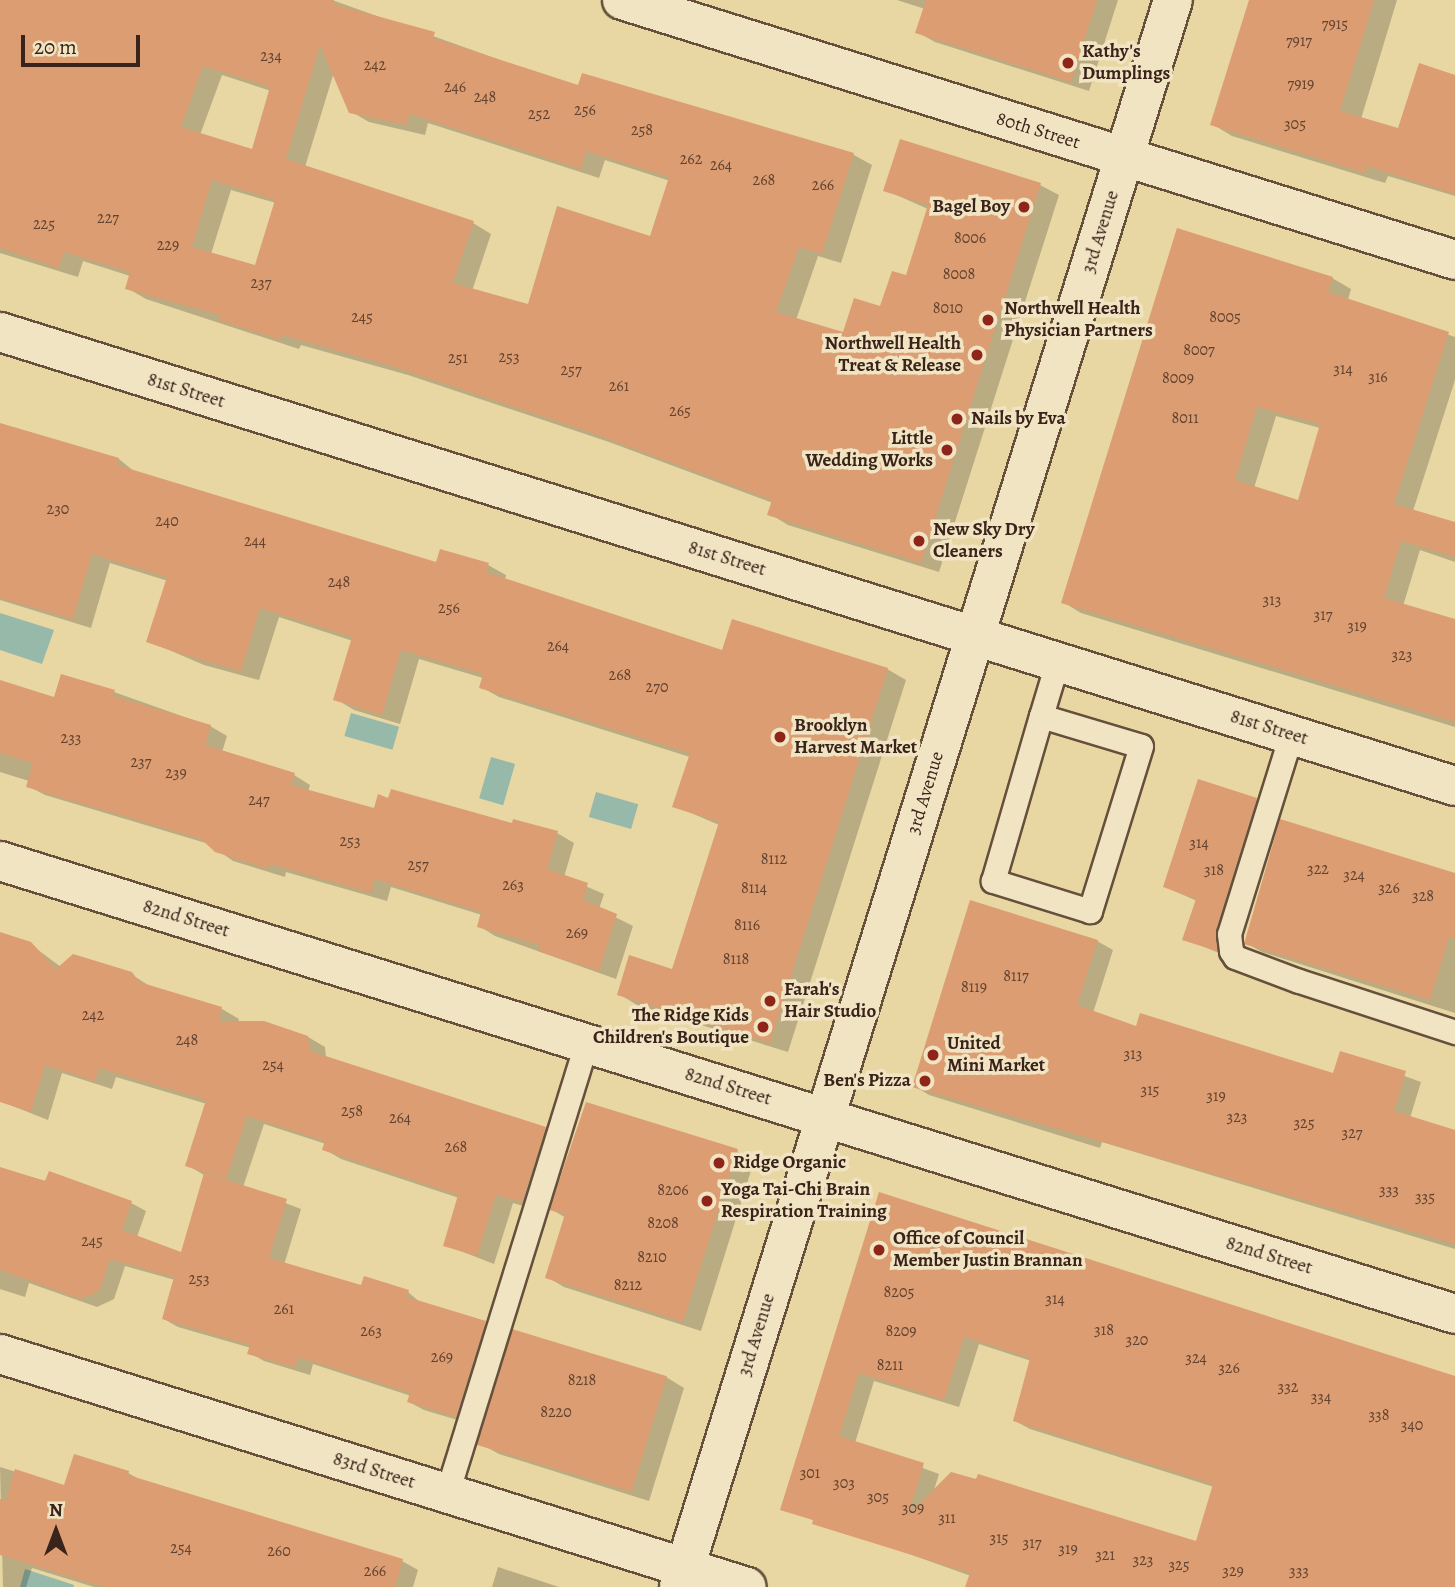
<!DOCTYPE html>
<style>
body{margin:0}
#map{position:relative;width:1455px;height:1587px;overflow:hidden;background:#e8d6a3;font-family:Alegreya,serif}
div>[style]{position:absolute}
.water>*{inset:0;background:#97b9aa;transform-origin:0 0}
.shadow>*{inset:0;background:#0003}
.building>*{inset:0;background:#db9d71;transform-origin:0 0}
.roads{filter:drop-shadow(2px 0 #66503c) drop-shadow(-2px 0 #66503c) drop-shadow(0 2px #66503c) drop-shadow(0 -2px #66503c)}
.service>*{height:23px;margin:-11.5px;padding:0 11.5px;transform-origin:11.5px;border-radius:11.5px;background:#f0e4c3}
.minor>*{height:38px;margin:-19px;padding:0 19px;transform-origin:19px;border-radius:19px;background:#f0e4c3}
.tertiary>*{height:38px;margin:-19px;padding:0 19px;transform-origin:19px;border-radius:19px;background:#f0e4c3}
.dots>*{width:19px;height:19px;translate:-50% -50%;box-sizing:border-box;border:4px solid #f0e4c3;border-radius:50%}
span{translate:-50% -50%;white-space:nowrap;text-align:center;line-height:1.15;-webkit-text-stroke:7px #f0e4c3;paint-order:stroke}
.number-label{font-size:16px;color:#624230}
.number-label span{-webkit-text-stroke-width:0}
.poi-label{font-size:19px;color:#3a231a;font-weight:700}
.left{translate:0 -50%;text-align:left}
.right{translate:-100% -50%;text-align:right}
.street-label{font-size:19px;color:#3a231a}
.north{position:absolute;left:21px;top:1496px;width:70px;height:70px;-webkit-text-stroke:5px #f0e4c3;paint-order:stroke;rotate:0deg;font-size:19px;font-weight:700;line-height:28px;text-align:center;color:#3a231a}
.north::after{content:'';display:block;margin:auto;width:24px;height:32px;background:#3a231a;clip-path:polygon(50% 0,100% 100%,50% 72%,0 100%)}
.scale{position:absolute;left:21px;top:35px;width:119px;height:32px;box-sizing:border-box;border:4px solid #3a231a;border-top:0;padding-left:9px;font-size:21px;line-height:24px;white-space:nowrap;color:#3a231a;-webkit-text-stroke:5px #f0e4c3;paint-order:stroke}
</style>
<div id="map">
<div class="water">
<div style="clip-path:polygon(0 613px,54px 630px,42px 664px,0 650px)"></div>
<div style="left:351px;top:713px;width:50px;height:24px;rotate:16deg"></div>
<div style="left:491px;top:757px;width:25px;height:43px;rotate:16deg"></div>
<div style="left:596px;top:792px;width:44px;height:26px;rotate:16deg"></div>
<div style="clip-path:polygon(25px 1569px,74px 1585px,74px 1587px,20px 1587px)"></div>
</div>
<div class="shadow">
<div style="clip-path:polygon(evenodd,0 0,332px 0,579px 88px,583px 75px,854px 155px,872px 165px,841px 263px,818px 256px,796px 320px,844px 334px,881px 308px,907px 278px,928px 209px,885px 190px,1040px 185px,1059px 195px,939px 572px,788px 525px,770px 514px,773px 503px,609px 442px,408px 375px,301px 345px,299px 349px,146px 299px,127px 288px,130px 276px,83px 261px,78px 277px,0 253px,0 0,334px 72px,350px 111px,369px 122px,425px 135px,428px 123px,599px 178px,605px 160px,670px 181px,651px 238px,529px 306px,472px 291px,491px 234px,473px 223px,305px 167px,334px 72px,0 0,222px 75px,271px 91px,254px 152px,200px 135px,222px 75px,0 0,231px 190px,276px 203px,256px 267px,211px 254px,231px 190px)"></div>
<div style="clip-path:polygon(897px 0,1118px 0,1089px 91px,935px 42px,917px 32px,925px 9px)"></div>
<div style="clip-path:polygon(1250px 0,1397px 0,1361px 119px,1399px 131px,1455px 77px,1455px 196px,1388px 176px,1385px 183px,1232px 136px,1212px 124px)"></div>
<div style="clip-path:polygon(evenodd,1332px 278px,1351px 289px,1348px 300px,1455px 337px,1455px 380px,1413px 511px,1455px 523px,1455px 562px,1420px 550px,1403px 606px,1455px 621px,1455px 727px,1081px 613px,1063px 602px,1332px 278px,1276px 416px,1320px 428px,1299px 502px,1254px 488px,1276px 416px)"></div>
<div style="clip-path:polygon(0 425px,119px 459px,136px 473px,437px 564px,488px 565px,506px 575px,505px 580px,723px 652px,887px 669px,906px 680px,788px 1052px,637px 1005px,619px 994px,673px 971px,719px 825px,675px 806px,690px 757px,499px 697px,481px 687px,483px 678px,419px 659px,400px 724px,354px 710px,336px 699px,353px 641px,279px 617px,259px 680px,204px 665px,148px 641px,168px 581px,110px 563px,91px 628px,0 600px)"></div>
<div style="clip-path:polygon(0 682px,55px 700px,114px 692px,210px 726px,227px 736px,222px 752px,294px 775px,310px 785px,308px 792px,375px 810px,557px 833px,574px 843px,564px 877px,604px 894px,599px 909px,633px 926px,616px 979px,495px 936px,479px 926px,482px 915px,391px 887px,387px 901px,286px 872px,285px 877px,233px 861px,209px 844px,45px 795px,28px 786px,29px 781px,0 772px)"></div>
<div style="clip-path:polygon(1256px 800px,1271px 809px,1231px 958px,1185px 939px,1197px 901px,1165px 887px)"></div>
<div style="clip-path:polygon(1455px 875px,1455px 1013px,1262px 952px,1246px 943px)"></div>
<div style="clip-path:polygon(0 934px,30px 944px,61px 967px,131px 974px,151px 987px,222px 1009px,239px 1019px,238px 1023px,308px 1037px,325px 1047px,326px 1058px,545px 1128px,562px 1138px,540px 1211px,513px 1203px,494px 1264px,445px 1245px,459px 1198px,341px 1159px,324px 1149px,326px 1144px,264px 1124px,243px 1187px,301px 1209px,284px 1265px,362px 1287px,408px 1292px,422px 1304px,500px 1331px,471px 1424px,424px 1410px,409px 1402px,411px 1396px,313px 1364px,310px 1375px,264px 1361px,250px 1353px,251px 1348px,178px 1327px,164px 1319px,175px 1280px,125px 1266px,114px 1299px,97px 1307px,29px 1283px,25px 1297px,0 1289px,0 1169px,131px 1203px,146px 1211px,137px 1237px,182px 1254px,204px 1175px,187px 1165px,207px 1104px,116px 1077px,112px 1089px,62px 1073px,48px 1120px,0 1101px)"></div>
<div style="clip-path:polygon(1097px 941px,1113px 950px,1093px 1013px,1137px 1028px,1334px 1075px,1341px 1053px,1421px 1082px,1410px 1118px,1455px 1132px,1455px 1249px,1102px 1142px,1100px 1148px,929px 1095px,914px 1086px)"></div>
<div style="clip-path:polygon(737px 1151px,754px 1161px,701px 1331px,564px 1287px,547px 1277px,566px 1218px,551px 1209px)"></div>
<div style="clip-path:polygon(evenodd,881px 1194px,1455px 1377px,1455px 1587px,972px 1587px,971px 1576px,783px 1509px,881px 1194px,979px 1344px,1031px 1361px,1015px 1421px,1030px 1429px,1214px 1487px,1197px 1544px,933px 1493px,939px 1474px,855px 1443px,874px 1381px,959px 1407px,979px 1344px)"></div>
<div style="clip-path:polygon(666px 1377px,684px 1388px,649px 1501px,499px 1454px,481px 1444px)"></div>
<div style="clip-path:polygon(0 1467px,65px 1487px,128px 1473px,146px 1483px,402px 1561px,418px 1570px,413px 1587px,94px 1587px,32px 1568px,26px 1587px,3px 1587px)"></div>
<div style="clip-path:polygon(498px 1567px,559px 1587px,492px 1587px)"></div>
</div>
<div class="building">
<div style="clip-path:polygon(evenodd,0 0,334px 0,333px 4px,435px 32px,433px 38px,578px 85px,582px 73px,854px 153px,822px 254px,799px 247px,776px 312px,843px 332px,854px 298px,880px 306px,892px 271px,906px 275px,928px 205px,883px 191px,900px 139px,1041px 183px,921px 563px,767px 515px,772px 500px,589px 432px,388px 365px,282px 335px,281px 340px,218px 320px,220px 315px,125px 289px,130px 272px,64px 252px,59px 268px,0 248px,0 0,320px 45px,349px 113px,406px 125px,410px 114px,581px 169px,586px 151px,669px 177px,650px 236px,557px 206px,528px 304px,453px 283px,474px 221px,286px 159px,320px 45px,0 0,203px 66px,270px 87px,252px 149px,181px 127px,203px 66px,0 0,212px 180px,275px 200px,255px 265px,192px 247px,212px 180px)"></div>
<div style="clip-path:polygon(926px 0,1097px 0,1071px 82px,915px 33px)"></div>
<div style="clip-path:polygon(1249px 0,1374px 0,1340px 111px,1398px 128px,1419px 63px,1455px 75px,1455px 194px,1367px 166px,1365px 173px,1210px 125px)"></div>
<div style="clip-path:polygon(evenodd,1177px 228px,1333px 277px,1328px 292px,1449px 332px,1394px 504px,1455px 522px,1455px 557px,1401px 541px,1384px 598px,1455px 619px,1455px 722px,1061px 603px,1177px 228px,1257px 407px,1320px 424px,1298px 500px,1235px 480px,1257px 407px)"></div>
<div style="clip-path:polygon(0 423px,119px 458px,117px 465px,436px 562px,440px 549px,489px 563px,486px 572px,722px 650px,732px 619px,888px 668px,770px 1043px,617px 995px,629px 955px,672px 969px,719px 822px,672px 807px,690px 753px,479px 688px,483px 674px,401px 650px,382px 715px,333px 700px,352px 637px,260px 608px,241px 671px,184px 655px,146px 642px,167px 577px,92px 554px,73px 619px,0 598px)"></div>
<div style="clip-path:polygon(61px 674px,115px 690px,113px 696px,211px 725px,205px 745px,295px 773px,291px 785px,374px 808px,378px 794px,388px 798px,391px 789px,512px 823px,513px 819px,558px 831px,547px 869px,588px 883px,583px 900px,617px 914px,599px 971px,538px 951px,540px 945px,477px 927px,481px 912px,375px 879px,371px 893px,270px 864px,268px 869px,215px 852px,201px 839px,26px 787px,33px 763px,0 753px,0 680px,54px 697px)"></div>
<div style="clip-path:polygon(1198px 779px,1257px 798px,1216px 930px,1217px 951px,1182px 940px,1196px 899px,1163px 887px)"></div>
<div style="clip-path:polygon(1280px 819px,1455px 873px,1455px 939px,1449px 937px,1430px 1000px,1244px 944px)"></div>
<div style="clip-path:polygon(970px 900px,1098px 940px,1077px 1005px,1136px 1026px,1140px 1013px,1333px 1073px,1340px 1051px,1406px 1071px,1394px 1111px,1455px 1130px,1455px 1244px,912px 1087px)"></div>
<div style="clip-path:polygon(0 932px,31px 942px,56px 969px,73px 954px,132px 972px,139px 982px,222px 1007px,219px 1021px,264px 1021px,308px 1036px,310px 1051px,546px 1127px,522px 1202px,496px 1195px,477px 1256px,443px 1246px,458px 1195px,322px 1150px,325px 1141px,247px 1116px,226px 1179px,185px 1166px,206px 1100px,99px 1068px,95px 1081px,45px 1065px,31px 1112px,0 1102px)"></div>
<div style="clip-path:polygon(586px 1102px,738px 1149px,683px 1322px,545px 1278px,565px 1214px,549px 1210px)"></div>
<div style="clip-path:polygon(0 1167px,45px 1181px,49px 1171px,132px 1201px,122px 1230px,181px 1252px,204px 1173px,287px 1199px,269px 1258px,361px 1285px,364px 1276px,409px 1290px,407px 1297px,486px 1321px,456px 1417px,407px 1402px,410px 1393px,298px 1357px,295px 1367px,247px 1354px,250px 1345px,162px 1319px,174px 1277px,110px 1259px,99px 1291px,81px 1299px,0 1270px)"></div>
<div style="clip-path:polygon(evenodd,879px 1192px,1455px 1376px,1455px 1587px,965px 1587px,970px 1573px,812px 1524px,813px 1520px,780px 1510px,879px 1192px,964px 1337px,1030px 1358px,1013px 1421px,1213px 1484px,1196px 1541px,978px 1474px,976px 1479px,951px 1472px,908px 1515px,924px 1463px,839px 1436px,859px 1373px,944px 1400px,964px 1337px)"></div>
<div style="left:512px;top:1329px;width:162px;height:121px;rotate:17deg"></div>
<div style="clip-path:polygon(74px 1454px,129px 1471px,128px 1475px,403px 1559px,395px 1587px,104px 1587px,0 1555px,0 1499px,6px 1501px,15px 1469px,64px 1485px)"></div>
</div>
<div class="roads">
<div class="service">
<div style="left:1041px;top:716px;width:104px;rotate:16.7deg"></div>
<div style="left:1141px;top:746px;width:173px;rotate:107.2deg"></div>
<div style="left:1090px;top:911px;width:102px;rotate:-162.8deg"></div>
<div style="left:993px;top:881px;width:172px;rotate:-73.8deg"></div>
<div style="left:1041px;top:716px;width:55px;rotate:-73.2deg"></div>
<div style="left:1291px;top:735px;width:208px;rotate:107.3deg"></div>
<div style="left:1229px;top:934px;width:17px;rotate:83deg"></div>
<div style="left:1231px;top:951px;width:7px;rotate:56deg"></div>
<div style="left:1235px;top:957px;width:68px;rotate:20.6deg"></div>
<div style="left:1299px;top:981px;width:164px;rotate:18.1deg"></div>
<div style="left:447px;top:1493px;width:470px;rotate:-72.8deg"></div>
</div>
<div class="minor">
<div style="left:622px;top:0;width:873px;rotate:17.33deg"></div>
<div style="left:0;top:332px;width:1524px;rotate:17.33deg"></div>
<div style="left:0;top:861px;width:1524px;rotate:17.29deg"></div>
<div style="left:0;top:1354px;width:782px;rotate:17.32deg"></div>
</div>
<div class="tertiary">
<div style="left:679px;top:1587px;width:1662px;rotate:-72.71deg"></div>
</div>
</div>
<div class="dots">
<div style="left:1068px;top:63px;background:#8f2418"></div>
<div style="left:1024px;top:207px;background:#8f2418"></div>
<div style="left:988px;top:320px;background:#8f2418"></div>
<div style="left:977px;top:355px;background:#8f2418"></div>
<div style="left:957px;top:419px;background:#8f2418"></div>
<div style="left:947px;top:450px;background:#8f2418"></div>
<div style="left:919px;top:541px;background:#8f2418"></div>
<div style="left:780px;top:737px;background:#8f2418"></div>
<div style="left:770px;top:1001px;background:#8f2418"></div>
<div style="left:763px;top:1027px;background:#8f2418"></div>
<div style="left:933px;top:1055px;background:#8f2418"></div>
<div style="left:925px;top:1081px;background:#8f2418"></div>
<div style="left:719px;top:1163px;background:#8f2418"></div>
<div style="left:707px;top:1201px;background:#8f2418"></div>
<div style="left:879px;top:1250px;background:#8f2418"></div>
</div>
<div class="number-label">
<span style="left:1335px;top:24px">7915</span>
<span style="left:1299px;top:41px">7917</span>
<span style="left:271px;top:56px">234</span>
<span style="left:375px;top:65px">242</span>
<span style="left:1301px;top:84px">7919</span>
<span style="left:455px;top:87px">246</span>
<span style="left:485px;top:97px">248</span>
<span style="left:585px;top:110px">256</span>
<span style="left:539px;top:114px">252</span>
<span style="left:1295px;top:124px">305</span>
<span style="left:642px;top:130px">258</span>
<span style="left:691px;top:159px">262</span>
<span style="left:721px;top:165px">264</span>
<span style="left:764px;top:180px">268</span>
<span style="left:823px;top:185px">266</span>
<span style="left:108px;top:218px">227</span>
<span style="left:44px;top:224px">225</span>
<span style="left:970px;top:238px">8006</span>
<span style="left:168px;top:245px">229</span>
<span style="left:959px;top:274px">8008</span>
<span style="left:261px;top:283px">237</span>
<span style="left:948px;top:308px">8010</span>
<span style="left:362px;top:317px">245</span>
<span style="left:1225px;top:317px">8005</span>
<span style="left:1199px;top:350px">8007</span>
<span style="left:509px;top:357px">253</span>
<span style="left:458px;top:358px">251</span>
<span style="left:1343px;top:369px">314</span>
<span style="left:571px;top:370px">257</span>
<span style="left:1378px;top:377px">316</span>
<span style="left:1178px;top:378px">8009</span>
<span style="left:619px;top:386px">261</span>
<span style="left:680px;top:411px">265</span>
<span style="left:1185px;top:418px">8011</span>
<span style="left:58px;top:509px">230</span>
<span style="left:167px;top:521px">240</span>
<span style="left:255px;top:541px">244</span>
<span style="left:339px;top:582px">248</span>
<span style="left:1272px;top:600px">313</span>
<span style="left:449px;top:608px">256</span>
<span style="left:1323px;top:615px">317</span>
<span style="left:1357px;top:626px">319</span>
<span style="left:558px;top:646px">264</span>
<span style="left:1402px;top:655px">323</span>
<span style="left:620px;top:675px">268</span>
<span style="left:657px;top:687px">270</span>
<span style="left:71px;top:738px">233</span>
<span style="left:141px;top:762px">237</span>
<span style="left:176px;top:773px">239</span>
<span style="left:259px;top:800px">247</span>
<span style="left:350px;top:841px">253</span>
<span style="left:1199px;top:843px">314</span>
<span style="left:774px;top:859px">8112</span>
<span style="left:418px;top:865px">257</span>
<span style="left:1318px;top:869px">322</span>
<span style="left:1214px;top:870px">318</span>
<span style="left:1354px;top:875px">324</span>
<span style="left:513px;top:885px">263</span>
<span style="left:754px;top:888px">8114</span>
<span style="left:1389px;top:888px">326</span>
<span style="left:1423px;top:896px">328</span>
<span style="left:747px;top:925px">8116</span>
<span style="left:577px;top:933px">269</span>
<span style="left:736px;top:959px">8118</span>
<span style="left:1016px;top:976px">8117</span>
<span style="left:974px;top:987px">8119</span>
<span style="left:93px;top:1015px">242</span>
<span style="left:187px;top:1040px">248</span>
<span style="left:1133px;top:1054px">313</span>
<span style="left:273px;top:1065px">254</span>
<span style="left:1150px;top:1090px">315</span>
<span style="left:1216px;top:1096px">319</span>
<span style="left:352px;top:1111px">258</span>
<span style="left:1237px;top:1117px">323</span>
<span style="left:400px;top:1118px">264</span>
<span style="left:1304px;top:1123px">325</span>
<span style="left:1352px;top:1133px">327</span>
<span style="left:456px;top:1147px">268</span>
<span style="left:673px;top:1190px">8206</span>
<span style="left:1389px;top:1190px">333</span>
<span style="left:1425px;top:1197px">335</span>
<span style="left:663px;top:1223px">8208</span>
<span style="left:92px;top:1241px">245</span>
<span style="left:652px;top:1257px">8210</span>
<span style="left:199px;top:1279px">253</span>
<span style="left:628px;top:1285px">8212</span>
<span style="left:899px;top:1292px">8205</span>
<span style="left:1055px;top:1299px">314</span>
<span style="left:284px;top:1309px">261</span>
<span style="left:1104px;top:1330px">318</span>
<span style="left:371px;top:1331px">263</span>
<span style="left:901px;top:1331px">8209</span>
<span style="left:1137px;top:1340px">320</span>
<span style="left:442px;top:1357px">269</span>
<span style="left:1196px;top:1358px">324</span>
<span style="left:890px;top:1365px">8211</span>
<span style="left:1229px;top:1368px">326</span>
<span style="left:582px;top:1380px">8218</span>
<span style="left:1288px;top:1387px">332</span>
<span style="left:1321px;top:1397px">334</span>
<span style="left:556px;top:1412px">8220</span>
<span style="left:1379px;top:1415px">338</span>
<span style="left:1412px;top:1425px">340</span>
<span style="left:810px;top:1473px">301</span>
<span style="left:844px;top:1483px">303</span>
<span style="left:878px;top:1497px">305</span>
<span style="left:913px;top:1508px">309</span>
<span style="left:947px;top:1518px">311</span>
<span style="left:999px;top:1538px">315</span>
<span style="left:1032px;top:1543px">317</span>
<span style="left:181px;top:1548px">254</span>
<span style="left:1068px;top:1549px">319</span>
<span style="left:279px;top:1551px">260</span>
<span style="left:1105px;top:1555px">321</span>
<span style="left:1143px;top:1560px">323</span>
<span style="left:1179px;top:1565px">325</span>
<span style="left:375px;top:1571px">266</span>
<span style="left:1233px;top:1571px">329</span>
<span style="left:1299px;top:1571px">333</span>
</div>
<div class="poi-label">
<span class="left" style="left:1082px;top:63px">Kathy's<br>Dumplings</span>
<span class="right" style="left:1010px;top:207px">Bagel Boy</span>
<span class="left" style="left:1004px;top:320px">Northwell Health<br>Physician Partners</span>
<span class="right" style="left:961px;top:355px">Northwell Health<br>Treat &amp; Release</span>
<span class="left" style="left:971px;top:419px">Nails by Eva</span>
<span class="right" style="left:933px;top:450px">Little<br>Wedding Works</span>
<span class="left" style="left:933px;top:541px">New Sky Dry<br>Cleaners</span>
<span class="left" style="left:794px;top:737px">Brooklyn<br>Harvest Market</span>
<span class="left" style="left:784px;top:1001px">Farah's<br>Hair Studio</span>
<span class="right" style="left:749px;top:1027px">The Ridge Kids<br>Children's Boutique</span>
<span class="left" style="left:947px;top:1055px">United<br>Mini Market</span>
<span class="right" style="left:911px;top:1081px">Ben's Pizza</span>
<span class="left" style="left:733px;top:1163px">Ridge Organic</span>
<span class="left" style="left:721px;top:1201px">Yoga Tai-Chi Brain<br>Respiration Training</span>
<span class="left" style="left:893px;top:1250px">Office of Council<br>Member Justin Brannan</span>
</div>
<div class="street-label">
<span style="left:1038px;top:131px;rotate:17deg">80th Street</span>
<span style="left:1101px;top:232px;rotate:-73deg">3rd Avenue</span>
<span style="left:186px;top:391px;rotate:17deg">81st Street</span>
<span style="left:727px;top:559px;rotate:17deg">81st Street</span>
<span style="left:1269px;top:728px;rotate:17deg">81st Street</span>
<span style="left:926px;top:793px;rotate:-73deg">3rd Avenue</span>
<span style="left:186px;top:919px;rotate:17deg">82nd Street</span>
<span style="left:728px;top:1087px;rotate:17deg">82nd Street</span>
<span style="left:1269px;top:1256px;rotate:17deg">82nd Street</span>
<span style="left:757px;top:1335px;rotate:-73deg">3rd Avenue</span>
<span style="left:374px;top:1471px;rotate:17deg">83rd Street</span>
</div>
<div class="north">N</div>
<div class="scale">20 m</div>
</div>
